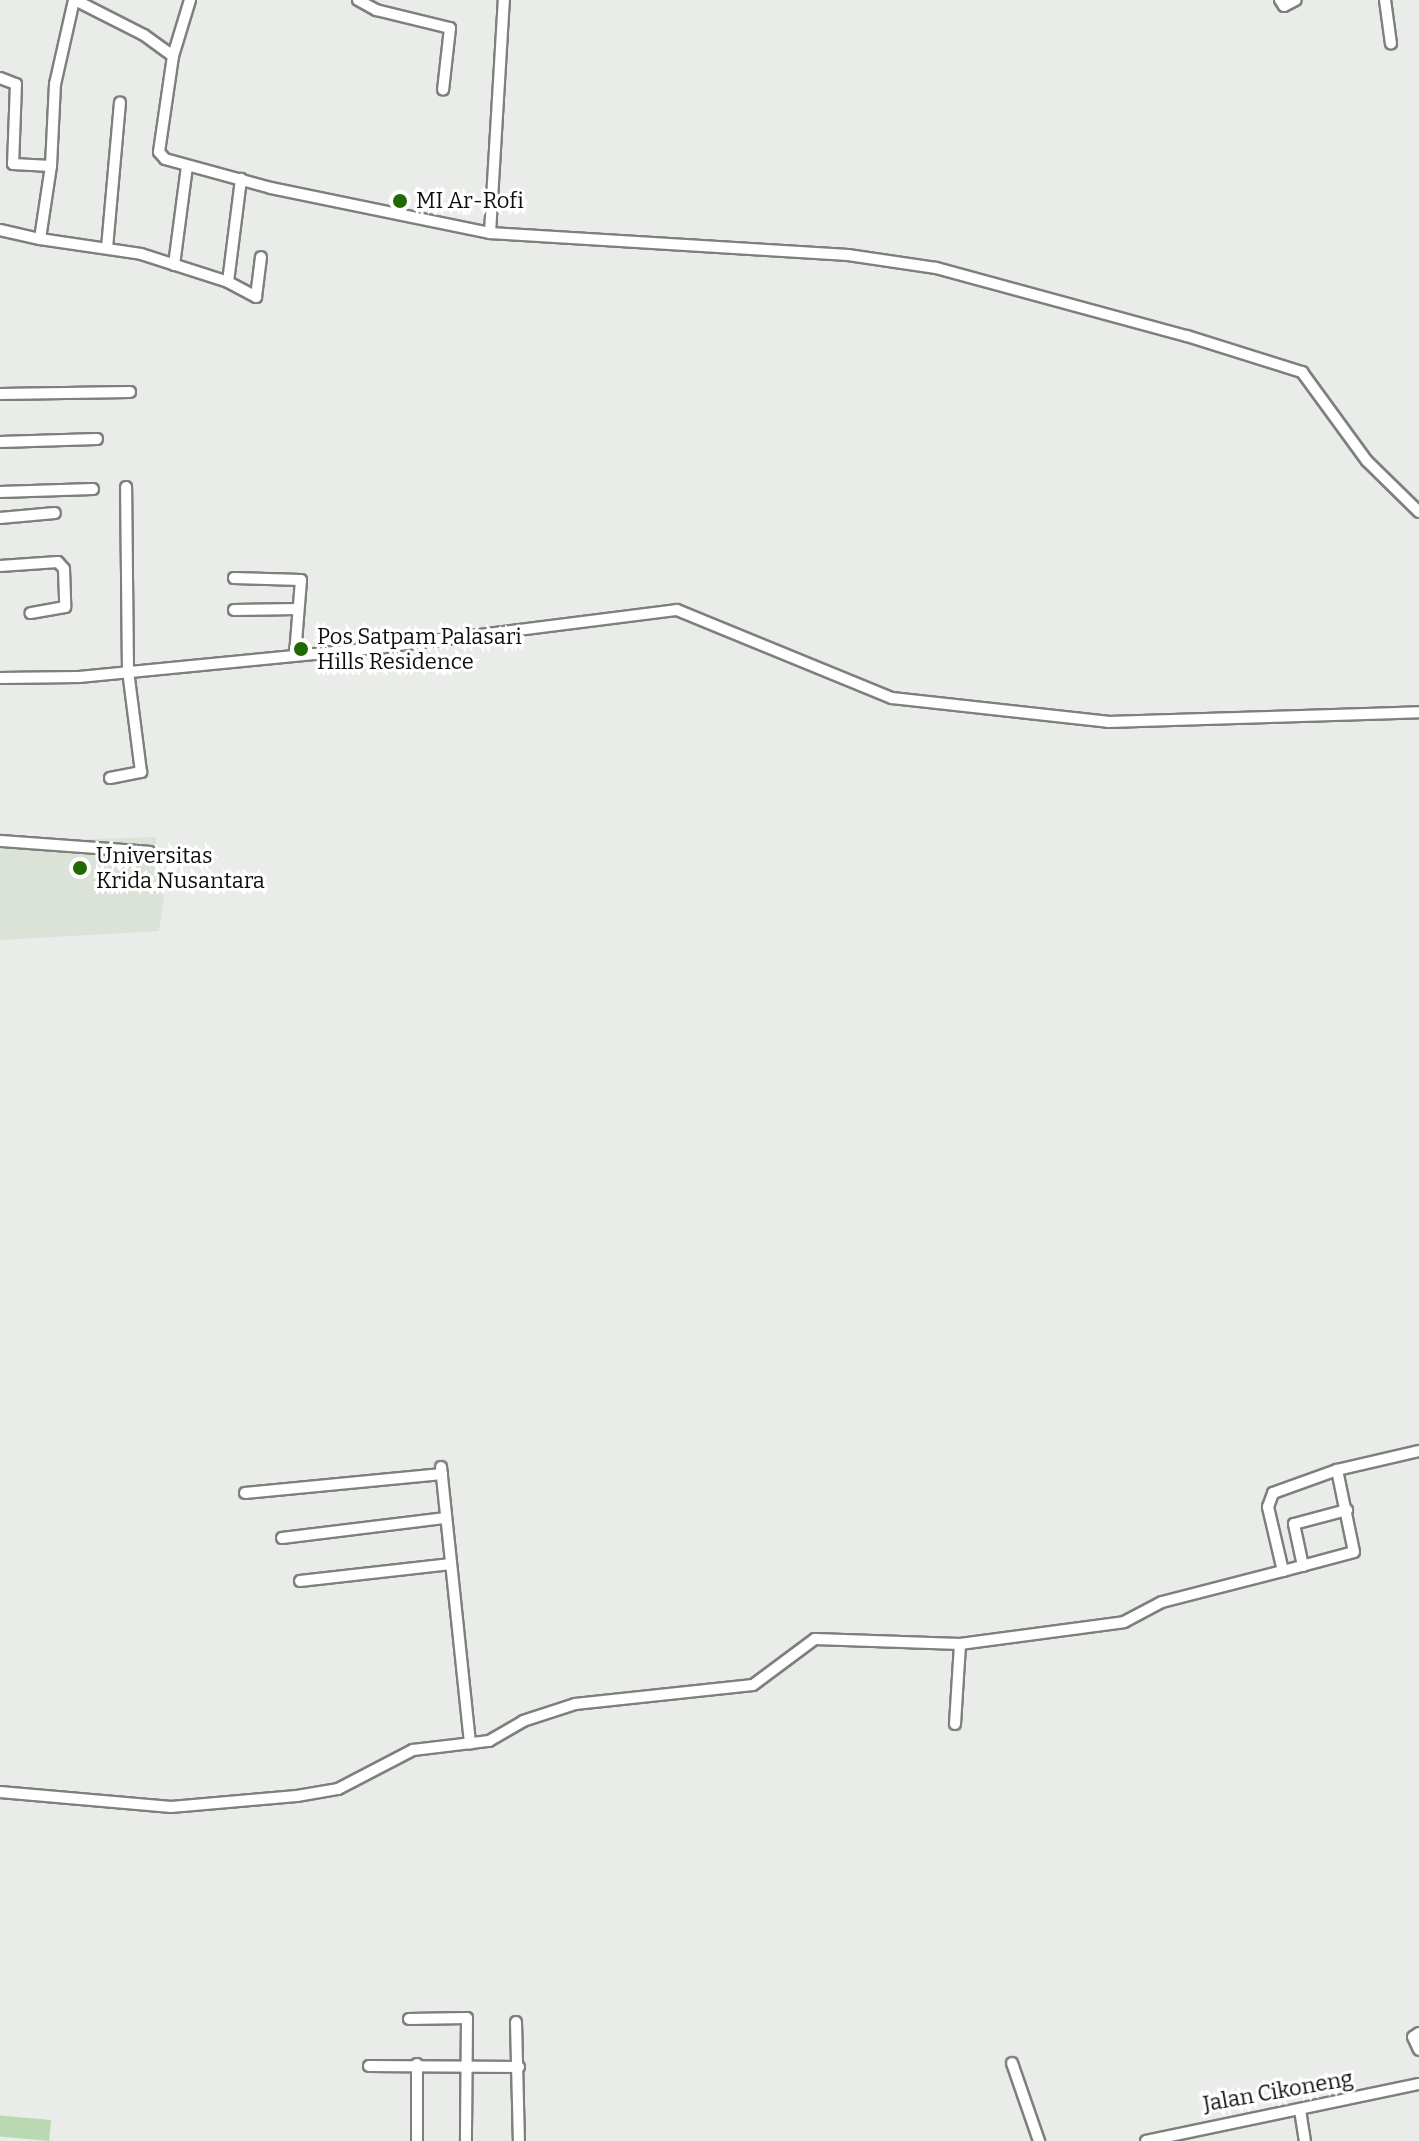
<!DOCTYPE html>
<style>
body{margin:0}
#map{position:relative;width:1419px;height:2141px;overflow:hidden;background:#e9ece8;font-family:Bitter,serif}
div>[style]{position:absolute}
.built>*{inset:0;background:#dbe3d9}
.green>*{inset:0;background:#bad8b2;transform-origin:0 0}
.roads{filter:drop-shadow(2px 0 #7d807c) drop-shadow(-2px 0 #7d807c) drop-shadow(0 2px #7d807c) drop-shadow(0 -2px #7d807c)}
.minor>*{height:10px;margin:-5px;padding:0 5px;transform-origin:5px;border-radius:5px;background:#fff}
.dots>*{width:22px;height:22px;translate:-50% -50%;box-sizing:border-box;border:4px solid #fff;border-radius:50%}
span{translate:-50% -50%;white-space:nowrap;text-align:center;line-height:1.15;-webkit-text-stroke:6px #fff;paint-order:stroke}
.poi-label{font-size:22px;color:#0f100e}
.left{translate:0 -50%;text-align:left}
.street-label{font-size:22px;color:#0f100e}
</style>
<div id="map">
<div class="built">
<div style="clip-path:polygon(0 834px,63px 840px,156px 837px,164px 896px,159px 931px,0 940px)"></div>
</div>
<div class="green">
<div style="left:51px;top:2120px;width:21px;height:51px;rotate:95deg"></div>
</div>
<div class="roads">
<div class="minor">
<div style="left:74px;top:0;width:86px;rotate:102.7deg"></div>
<div style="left:55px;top:84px;width:82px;rotate:92.8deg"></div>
<div style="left:51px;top:166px;width:74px;rotate:98.6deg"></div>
<div style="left:40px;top:239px;width:102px;rotate:8.4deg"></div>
<div style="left:141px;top:254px;width:91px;rotate:17.8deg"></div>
<div style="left:228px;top:282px;width:32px;rotate:28deg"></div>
<div style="left:256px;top:297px;width:40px;rotate:-82.9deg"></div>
<div style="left:75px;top:0;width:77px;rotate:26.9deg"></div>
<div style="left:144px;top:35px;width:36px;rotate:36deg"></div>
<div style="left:173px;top:56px;width:97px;rotate:98.3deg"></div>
<div style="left:159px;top:152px;width:9px;rotate:49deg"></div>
<div style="left:165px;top:159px;width:110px;rotate:15.3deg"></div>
<div style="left:271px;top:188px;width:224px;rotate:11.6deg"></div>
<div style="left:490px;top:233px;width:359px;rotate:3.5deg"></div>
<div style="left:848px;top:255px;width:89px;rotate:8.4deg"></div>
<div style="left:936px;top:268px;width:260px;rotate:15.2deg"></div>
<div style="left:1187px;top:336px;width:121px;rotate:17.4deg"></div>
<div style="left:1302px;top:372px;width:110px;rotate:53.9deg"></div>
<div style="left:1367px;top:461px;width:73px;rotate:44.4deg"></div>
<div style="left:358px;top:0;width:21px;rotate:29deg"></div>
<div style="left:376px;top:10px;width:76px;rotate:13.7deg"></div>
<div style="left:450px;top:28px;width:62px;rotate:96.4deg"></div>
<div style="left:1280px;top:0;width:7px;rotate:56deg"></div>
<div style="left:1284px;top:6px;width:13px;rotate:-27deg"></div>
<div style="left:1385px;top:0;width:44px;rotate:82.2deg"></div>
<div style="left:173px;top:56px;width:59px;rotate:-73.1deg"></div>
<div style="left:0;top:78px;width:17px;rotate:21deg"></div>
<div style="left:16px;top:84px;width:80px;rotate:92.1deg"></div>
<div style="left:13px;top:164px;width:38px;rotate:3deg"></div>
<div style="left:0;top:230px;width:41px;rotate:12.7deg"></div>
<div style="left:490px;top:233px;width:233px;rotate:-86.6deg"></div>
<div style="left:107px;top:248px;width:146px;rotate:-84.9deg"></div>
<div style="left:174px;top:265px;width:100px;rotate:-82.5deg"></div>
<div style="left:228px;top:282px;width:104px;rotate:-82.8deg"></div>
<div style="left:0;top:394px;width:130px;rotate:-0.9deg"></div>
<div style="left:0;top:442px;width:97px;rotate:-1.8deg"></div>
<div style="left:0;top:492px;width:93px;rotate:-1.8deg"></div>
<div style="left:0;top:518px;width:55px;rotate:-5.2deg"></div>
<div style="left:0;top:566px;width:58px;rotate:-3.9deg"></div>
<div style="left:58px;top:562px;width:9px;rotate:49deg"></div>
<div style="left:64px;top:569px;width:38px;rotate:88deg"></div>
<div style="left:65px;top:607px;width:35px;rotate:170deg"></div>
<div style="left:234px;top:578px;width:67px;rotate:1.7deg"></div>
<div style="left:301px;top:580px;width:75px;rotate:94.6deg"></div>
<div style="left:234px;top:610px;width:64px;rotate:-0.9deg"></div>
<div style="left:0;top:678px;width:79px;rotate:-0.7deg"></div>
<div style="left:79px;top:677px;width:306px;rotate:-5.6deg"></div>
<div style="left:384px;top:647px;width:295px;rotate:-7.2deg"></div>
<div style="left:677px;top:610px;width:232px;rotate:22.3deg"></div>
<div style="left:892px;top:698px;width:217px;rotate:6.3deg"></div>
<div style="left:1108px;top:722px;width:311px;rotate:-1.8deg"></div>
<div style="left:110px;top:778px;width:32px;rotate:-11deg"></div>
<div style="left:141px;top:772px;width:102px;rotate:-97.3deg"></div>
<div style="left:128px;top:671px;width:184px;rotate:-90.6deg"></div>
<div style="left:0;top:841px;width:150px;rotate:4.2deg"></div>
<div style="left:441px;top:1467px;width:278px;rotate:84deg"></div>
<div style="left:245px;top:1493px;width:198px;rotate:-5.5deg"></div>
<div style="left:282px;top:1538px;width:165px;rotate:-7deg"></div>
<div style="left:1303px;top:1566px;width:43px;rotate:-102.1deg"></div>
<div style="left:1294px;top:1524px;width:55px;rotate:-14.8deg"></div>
<div style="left:1283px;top:1571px;width:73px;rotate:-15deg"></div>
<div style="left:1354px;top:1552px;width:84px;rotate:-101.7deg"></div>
<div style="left:300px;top:1581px;width:152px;rotate:-6.4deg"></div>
<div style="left:955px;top:1724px;width:80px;rotate:-86.4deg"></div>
<div style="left:0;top:1792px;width:172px;rotate:5deg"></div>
<div style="left:171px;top:1807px;width:126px;rotate:-5deg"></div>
<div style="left:297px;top:1796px;width:42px;rotate:-9.7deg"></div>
<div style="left:338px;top:1789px;width:85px;rotate:-27.5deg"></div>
<div style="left:413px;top:1750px;width:77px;rotate:-6.8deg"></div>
<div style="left:489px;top:1741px;width:39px;rotate:-30deg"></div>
<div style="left:523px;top:1721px;width:55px;rotate:-18.1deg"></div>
<div style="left:575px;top:1704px;width:179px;rotate:-6.1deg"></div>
<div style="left:753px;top:1685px;width:77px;rotate:-36.6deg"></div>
<div style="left:815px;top:1639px;width:145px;rotate:2deg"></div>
<div style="left:960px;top:1644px;width:165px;rotate:-7.6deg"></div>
<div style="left:1124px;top:1622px;width:43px;rotate:-27.8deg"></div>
<div style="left:1162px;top:1602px;width:125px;rotate:-14.4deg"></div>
<div style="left:1283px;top:1571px;width:66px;rotate:-103.2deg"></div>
<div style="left:1268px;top:1507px;width:15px;rotate:-70deg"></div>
<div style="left:1273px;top:1493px;width:68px;rotate:-19.8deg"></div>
<div style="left:1337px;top:1470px;width:84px;rotate:-13deg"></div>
<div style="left:409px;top:2019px;width:58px;rotate:-1deg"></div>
<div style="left:467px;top:2018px;width:123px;rotate:90.5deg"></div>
<div style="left:516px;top:2022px;width:119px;rotate:88.6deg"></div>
<div style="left:1419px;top:2033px;width:7px;rotate:146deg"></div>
<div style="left:1413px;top:2037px;width:14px;rotate:65deg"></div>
<div style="left:1012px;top:2063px;width:83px;rotate:70.9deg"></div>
<div style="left:369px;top:2066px;width:150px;rotate:0.4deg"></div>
<div style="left:1300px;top:2110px;width:31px;rotate:81deg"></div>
<div style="left:417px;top:2141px;width:77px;rotate:-90deg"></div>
<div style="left:1146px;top:2141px;width:279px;rotate:-11.8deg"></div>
</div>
</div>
<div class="dots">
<div style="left:400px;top:201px;background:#226901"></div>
<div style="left:301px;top:649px;background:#226901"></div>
<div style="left:80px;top:868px;background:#226901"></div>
</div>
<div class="poi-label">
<span class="left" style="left:416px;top:201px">MI Ar-Rofi</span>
<span class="left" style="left:317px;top:649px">Pos Satpam Palasari<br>Hills Residence</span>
<span class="left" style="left:96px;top:868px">Universitas<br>Krida Nusantara</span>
</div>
<div class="street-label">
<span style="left:1278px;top:2091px;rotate:-10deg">Jalan Cikoneng</span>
</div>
</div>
